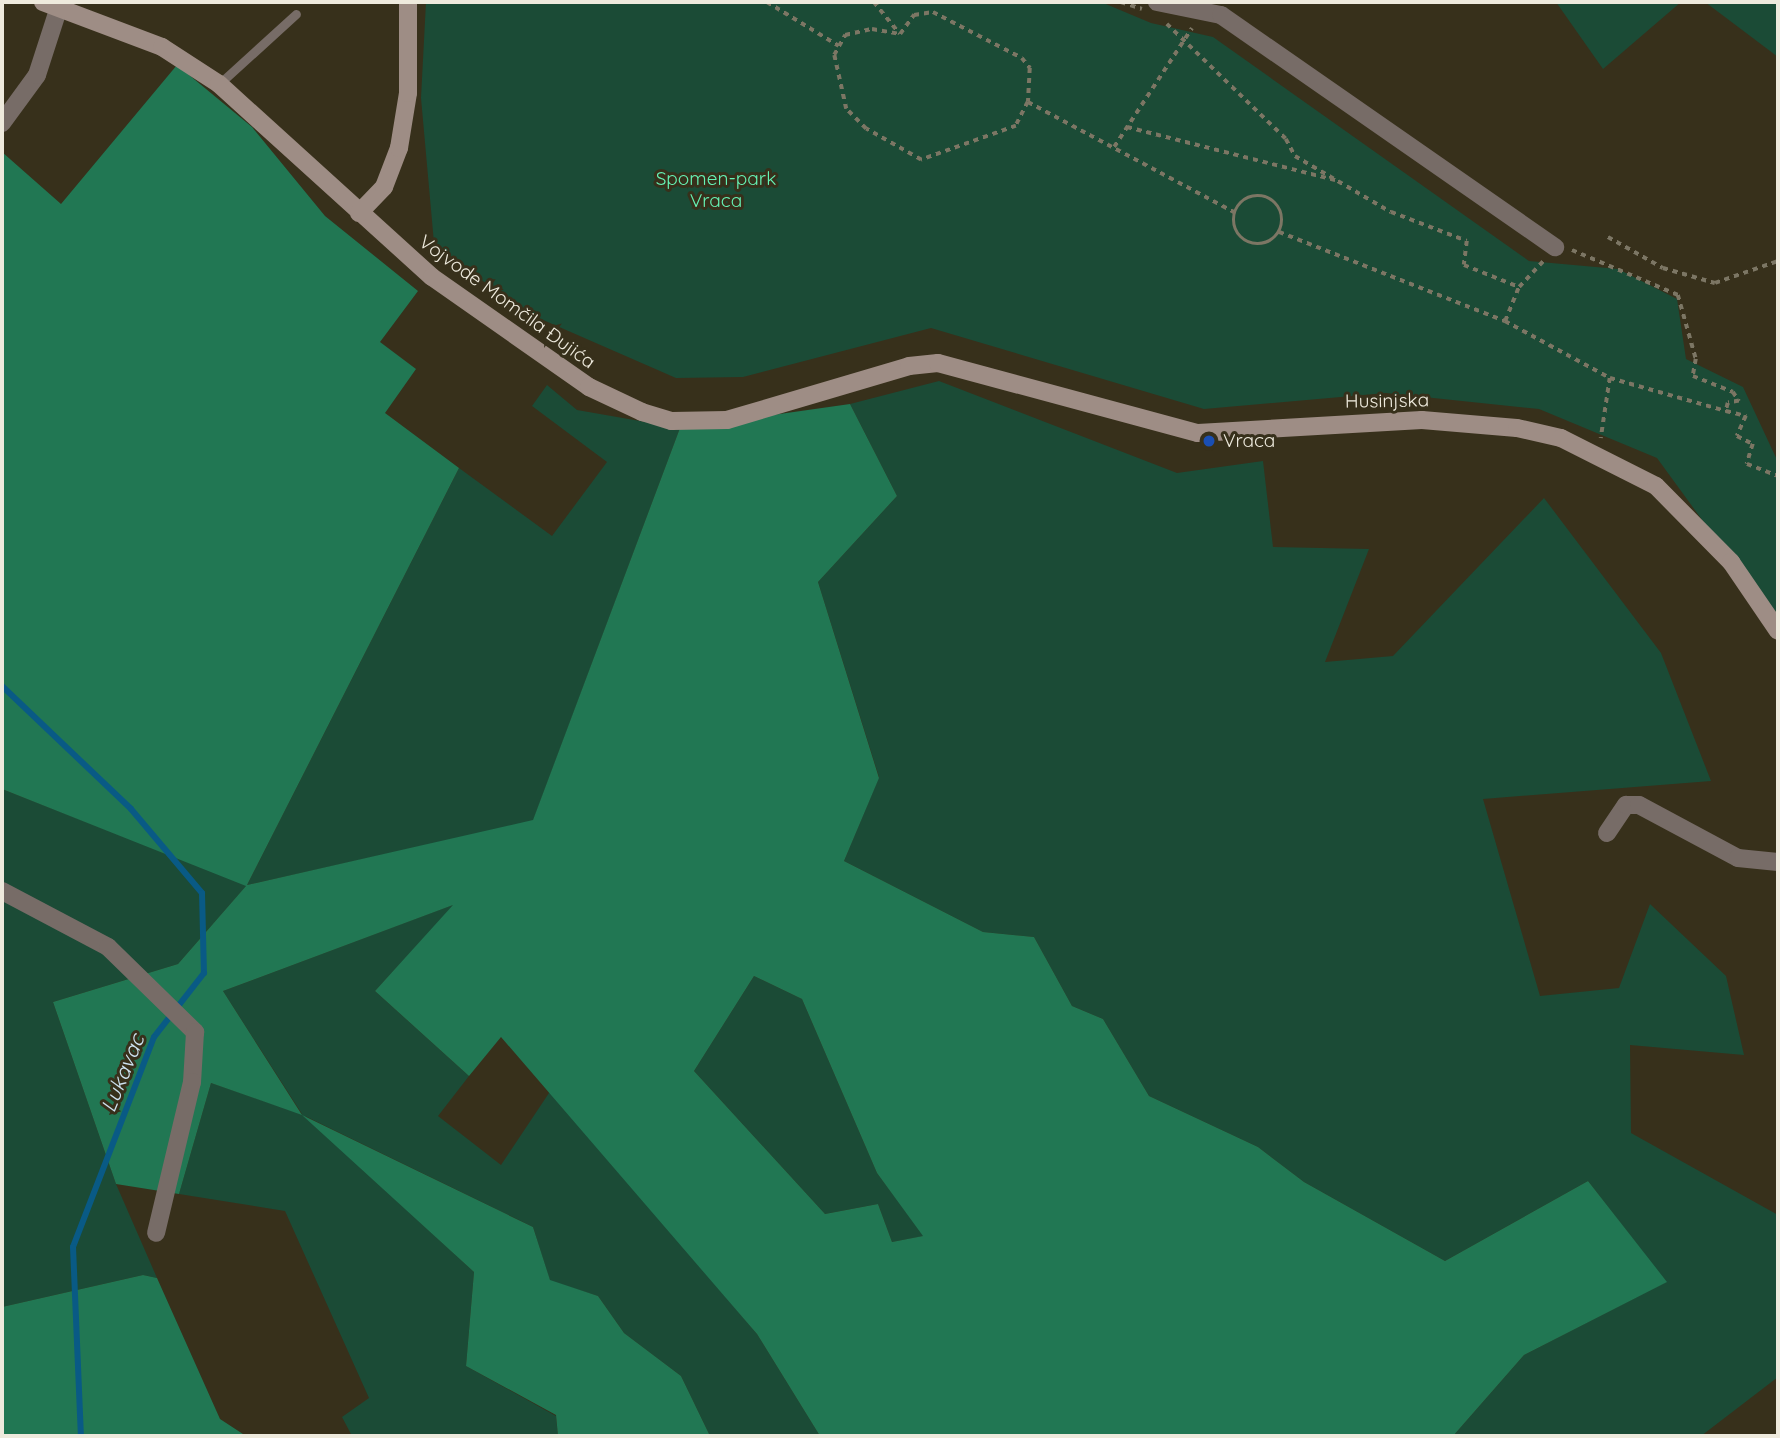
<!DOCTYPE html>
<meta charset="utf-8">
<style>
body{margin:0}
#map{position:relative;width:1780px;height:1438px;overflow:hidden;background:#37301b;font-family:Quicksand,sans-serif}
div>[style]{position:absolute}
.green>*{inset:0;background:#1b4b36}
.forest>*{inset:0;background:#217753}
.stream>*{height:6px;margin:-3px;padding:0 3px;transform-origin:3px;border-radius:3px;background:#095a85}
.path>*{height:3.5px;margin-top:-1.75px;transform-origin:0;background:repeating-linear-gradient(90deg,#7c7664 0 5px,transparent 0 10px)}
.path>.ring{margin:-1.75px;padding:0;box-sizing:content-box;background:none;border:3.5px solid #7c7664;border-radius:50%}
.service>*{height:9px;margin:-4.5px;padding:0 4.5px;transform-origin:4.5px;border-radius:4.5px;background:#776c67}
.minor>*{height:18px;margin:-9px;padding:0 9px;transform-origin:9px;border-radius:9px;background:#776c67}
.secondary>*{height:18px;margin:-9px;padding:0 9px;transform-origin:9px;border-radius:9px;background:#9e8d85}
.dots>*{width:19px;height:19px;translate:-50% -50%;box-sizing:border-box;border:4px solid #37301b;border-radius:50%}
span{translate:-50% -50%;white-space:nowrap;text-align:center;line-height:1.15;-webkit-text-stroke:6px #37301b;paint-order:stroke}
.park-label{font-size:19px;color:#65f4b6}
.street-label{font-size:19px;color:#eeeadd}
.poi-label{font-size:19px;color:#eeeadd}
.left{translate:0 -50%;text-align:left}
.water-label{font-size:21px;color:#cee3f2;font-style:italic}
.frame{position:absolute;inset:0;border:4px solid #eeeadd;pointer-events:none}
</style>
<div id="map">
<div class="green">
<div style="clip-path:polygon(426px 2px,1101px 2px,1151px 23px,1213px 37px,1529px 261px,1618px 269px,1677px 299px,1686px 359px,1743px 387px,1778px 462px,1778px 624px,1657px 458px,1539px 409px,1386px 393px,1204px 409px,931px 328px,743px 377px,676px 378px,518px 309px,434px 243px,421px 98px)"></div>
<div style="clip-path:polygon(1556px 2px,1681px 2px,1603px 69px)"></div>
<div style="clip-path:polygon(1705px 2px,1778px 2px,1778px 57px)"></div>
<div style="clip-path:polygon(939px 381px,1177px 473px,1263px 461px,1273px 547px,1369px 549px,1325px 662px,1393px 656px,1544px 498px,1661px 653px,1711px 781px,1483px 799px,1540px 996px,1619px 988px,1650px 904px,1726px 976px,1744px 1055px,1630px 1045px,1631px 1133px,1778px 1215px,1778px 1377px,1701px 1436px,1453px 1436px,1524px 1355px,1666px 1282px,1588px 1181px,1445px 1261px,1304px 1182px,1258px 1147px,1149px 1096px,1103px 1019px,1072px 1006px,1034px 937px,983px 932px,844px 861px,879px 777px,818px 582px,897px 496px,850px 404px)"></div>
<div style="clip-path:polygon(547px 385px,577px 410px,680px 428px,533px 821px,247px 885px,178px 964px,53px 1002px,116px 1184px,157px 1278px,143px 1275px,2px 1307px,2px 789px,247px 885px,459px 468px,552px 536px,607px 462px,532px 406px)"></div>
<div style="clip-path:polygon(455px 904px,375px 991px,469px 1076px,438px 1116px,501px 1165px,551px 1090px,757px 1334px,820px 1436px,710px 1436px,681px 1376px,624px 1333px,598px 1296px,550px 1281px,533px 1227px,305px 1116px,474px 1272px,466px 1366px,556px 1416px,558px 1436px,352px 1436px,342px 1417px,369px 1398px,285px 1211px,179px 1194px,211px 1083px,302px 1114px,223px 991px)"></div>
<div style="clip-path:polygon(754px 976px,802px 999px,877px 1173px,924px 1236px,892px 1242px,878px 1204px,825px 1214px,694px 1071px)"></div>
</div>
<div class="forest">
<div style="clip-path:polygon(evenodd,177px 65px,252px 127px,325px 216px,418px 291px,380px 342px,416px 369px,385px 413px,459px 468px,247px 885px,533px 820px,680px 428px,850px 404px,897px 496px,818px 582px,879px 778px,844px 861px,983px 932px,1034px 937px,1072px 1006px,1103px 1019px,1149px 1096px,1258px 1147px,1304px 1182px,1445px 1261px,1588px 1181px,1667px 1282px,1524px 1355px,1453px 1436px,820px 1436px,757px 1334px,501px 1037px,469px 1076px,375px 991px,453px 905px,223px 991px,302px 1115px,533px 1227px,550px 1280px,598px 1296px,624px 1333px,681px 1376px,710px 1436px,558px 1436px,556px 1415px,466px 1366px,474px 1272px,302px 1115px,211px 1083px,179px 1194px,116px 1184px,53px 1002px,178px 964px,246px 886px,2px 789px,2px 152px,61px 204px,177px 65px,754px 976px,802px 999px,877px 1173px,923px 1236px,892px 1242px,878px 1204px,825px 1214px,694px 1071px,754px 976px)"></div>
<div style="clip-path:polygon(143px 1275px,157px 1278px,220px 1419px,246px 1436px,2px 1436px,2px 1307px)"></div>
</div>
<div class="stream">
<div style="left:2px;top:686px;width:178px;rotate:43.6deg"></div>
<div style="left:131px;top:809px;width:110px;rotate:49.8deg"></div>
<div style="left:202px;top:893px;width:80px;rotate:88.6deg"></div>
<div style="left:204px;top:973px;width:81px;rotate:128deg"></div>
<div style="left:154px;top:1037px;width:225px;rotate:111.1deg"></div>
<div style="left:73px;top:1247px;width:189px;rotate:87.6deg"></div>
</div>
<div class="path">
<div style="left:767px;top:2px;width:84px;rotate:31.4deg"></div>
<div style="left:874px;top:2px;width:41px;rotate:50.9deg"></div>
<div style="left:900px;top:34px;width:24px;rotate:-54deg"></div>
<div style="left:914px;top:15px;width:19px;rotate:-9deg"></div>
<div style="left:933px;top:12px;width:100px;rotate:27.3deg"></div>
<div style="left:1022px;top:58px;width:13px;rotate:51deg"></div>
<div style="left:1030px;top:68px;width:34px;rotate:93deg"></div>
<div style="left:1028px;top:102px;width:27px;rotate:117deg"></div>
<div style="left:1016px;top:126px;width:101px;rotate:160.3deg"></div>
<div style="left:921px;top:160px;width:63px;rotate:-150.6deg"></div>
<div style="left:866px;top:129px;width:28px;rotate:-135deg"></div>
<div style="left:846px;top:109px;width:55px;rotate:-102.5deg"></div>
<div style="left:834px;top:55px;width:23px;rotate:-61deg"></div>
<div style="left:845px;top:35px;width:28px;rotate:-13deg"></div>
<div style="left:872px;top:29px;width:28px;rotate:10deg"></div>
<div style="left:1121px;top:2px;width:22px;rotate:18deg"></div>
<div style="left:1167px;top:24px;width:165px;rotate:44deg"></div>
<div style="left:1286px;top:139px;width:19px;rotate:62deg"></div>
<div style="left:1295px;top:156px;width:111px;rotate:30.3deg"></div>
<div style="left:1391px;top:212px;width:81px;rotate:20.9deg"></div>
<div style="left:1467px;top:241px;width:24px;rotate:97deg"></div>
<div style="left:1464px;top:265px;width:59px;rotate:21.8deg"></div>
<div style="left:1519px;top:287px;width:35px;rotate:-47deg"></div>
<div style="left:1028px;top:102px;width:234px;rotate:28.1deg"></div>
<div style="left:1127px;top:127px;width:215px;rotate:14.3deg"></div>
<div style="left:1114px;top:147px;width:142px;rotate:-56.8deg"></div>
<div class="ring" style="left:1234px;top:196px;width:44.5px;height:44.5px"></div>
<div style="left:1279px;top:232px;width:243px;rotate:21.5deg"></div>
<div style="left:1505px;top:321px;width:37px;rotate:-68deg"></div>
<div style="left:1608px;top:237px;width:63px;rotate:29.4deg"></div>
<div style="left:1663px;top:268px;width:54px;rotate:16.1deg"></div>
<div style="left:1715px;top:283px;width:67px;rotate:-19.2deg"></div>
<div style="left:1572px;top:250px;width:115px;rotate:23deg"></div>
<div style="left:1678px;top:295px;width:66px;rotate:74.3deg"></div>
<div style="left:1696px;top:359px;width:17px;rotate:100deg"></div>
<div style="left:1693px;top:376px;width:43px;rotate:21.8deg"></div>
<div style="left:1733px;top:392px;width:11px;rotate:56deg"></div>
<div style="left:1739px;top:401px;width:11px;rotate:170deg"></div>
<div style="left:1728px;top:403px;width:8px;rotate:104deg"></div>
<div style="left:1726px;top:411px;width:21px;rotate:14deg"></div>
<div style="left:1746px;top:416px;width:22px;rotate:114deg"></div>
<div style="left:1737px;top:436px;width:18px;rotate:27deg"></div>
<div style="left:1753px;top:444px;width:21px;rotate:107deg"></div>
<div style="left:1747px;top:464px;width:33px;rotate:21deg"></div>
<div style="left:1505px;top:321px;width:119px;rotate:28.5deg"></div>
<div style="left:1610px;top:378px;width:61px;rotate:98.5deg"></div>
<div style="left:1610px;top:378px;width:121px;rotate:15.9deg"></div>
</div>
<div class="service">
<div style="left:219px;top:84px;width:104px;rotate:-42.3deg"></div>
</div>
<div class="minor">
<div style="left:1157px;top:2px;width:65px;rotate:11.5deg"></div>
<div style="left:1221px;top:15px;width:407px;rotate:34.8deg"></div>
<div style="left:2px;top:123px;width:59px;rotate:-53.9deg"></div>
<div style="left:37px;top:75px;width:71px;rotate:-72.1deg"></div>
<div style="left:1607px;top:833px;width:34px;rotate:-56deg"></div>
<div style="left:1626px;top:805px;width:13px"></div>
<div style="left:1639px;top:805px;width:112px;rotate:28.2deg"></div>
<div style="left:1738px;top:858px;width:40px;rotate:5.7deg"></div>
<div style="left:2px;top:891px;width:120px;rotate:27.8deg"></div>
<div style="left:108px;top:947px;width:122px;rotate:44.3deg"></div>
<div style="left:195px;top:1032px;width:50px;rotate:93.4deg"></div>
<div style="left:192px;top:1082px;width:155px;rotate:103.4deg"></div>
</div>
<div class="secondary">
<div style="left:43px;top:2px;width:127px;rotate:20.7deg"></div>
<div style="left:162px;top:47px;width:68px;rotate:33deg"></div>
<div style="left:219px;top:84px;width:287px;rotate:42.2deg"></div>
<div style="left:432px;top:277px;width:192px;rotate:35deg"></div>
<div style="left:589px;top:387px;width:59px;rotate:25.3deg"></div>
<div style="left:642px;top:412px;width:31px;rotate:17deg"></div>
<div style="left:672px;top:421px;width:55px;rotate:-1deg"></div>
<div style="left:727px;top:420px;width:190px;rotate:-16.5deg"></div>
<div style="left:909px;top:366px;width:29px;rotate:-6deg"></div>
<div style="left:938px;top:363px;width:269px;rotate:15.1deg"></div>
<div style="left:1198px;top:433px;width:224px;rotate:-3.3deg"></div>
<div style="left:1422px;top:420px;width:95px;rotate:4.8deg"></div>
<div style="left:1517px;top:428px;width:45px;rotate:12.8deg"></div>
<div style="left:1561px;top:438px;width:106px;rotate:26.8deg"></div>
<div style="left:1656px;top:486px;width:107px;rotate:45.4deg"></div>
<div style="left:1731px;top:562px;width:83px;rotate:55.7deg"></div>
<div style="left:359px;top:213px;width:36px;rotate:-46deg"></div>
<div style="left:384px;top:187px;width:42px;rotate:-69deg"></div>
<div style="left:399px;top:148px;width:56px;rotate:-80.7deg"></div>
<div style="left:408px;top:93px;width:91px;rotate:-90deg"></div>
</div>
<div class="dots">
<div style="left:1209px;top:441px;background:#1a4fb4"></div>
</div>
<div class="park-label">
<span style="left:716px;top:190px">Spomen-park<br>Vraca</span>
</div>
<div class="street-label">
<span style="left:507px;top:302px;rotate:36deg">Vojvode Momčila Đujića</span>
<span style="left:1387px;top:401px;rotate:-1deg">Husinjska</span>
</div>
<div class="poi-label">
<span class="left" style="left:1223px;top:441px">Vraca</span>
</div>
<div class="water-label">
<span style="left:122px;top:1073px;rotate:-68deg">Lukavac</span>
</div>
<div class="frame"></div>
</div>
